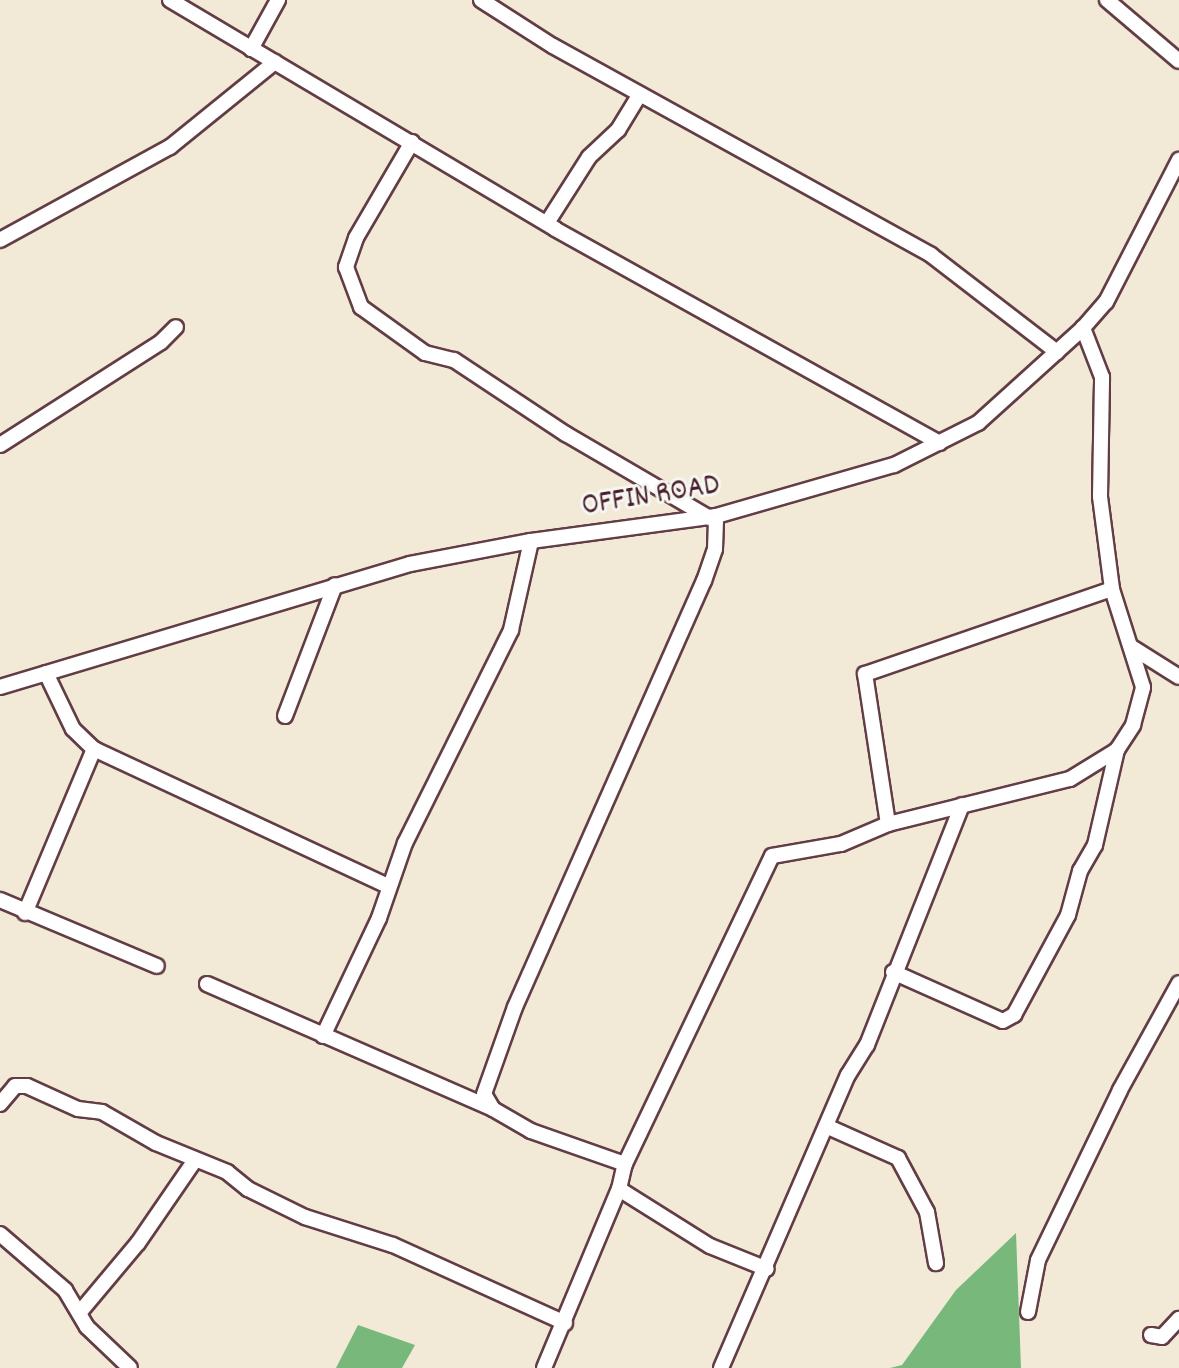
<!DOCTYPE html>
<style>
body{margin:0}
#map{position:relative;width:1179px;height:1368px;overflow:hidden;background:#f2ead6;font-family:Dekko,sans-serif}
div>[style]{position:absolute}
.forest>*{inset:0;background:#78b97b}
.roads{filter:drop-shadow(2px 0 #633d45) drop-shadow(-2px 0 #633d45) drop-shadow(0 2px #633d45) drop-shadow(0 -2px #633d45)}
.minor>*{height:14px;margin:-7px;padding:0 7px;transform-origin:7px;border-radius:7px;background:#fff}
span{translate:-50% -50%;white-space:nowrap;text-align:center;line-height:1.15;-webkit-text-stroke:6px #f6f6f2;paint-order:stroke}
.street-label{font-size:30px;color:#4a1f2b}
</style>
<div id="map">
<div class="forest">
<div style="clip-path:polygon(1016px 1233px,1021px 1368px,890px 1368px,902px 1365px,956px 1290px)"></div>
<div style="clip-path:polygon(358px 1325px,415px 1345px,402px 1368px,336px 1368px)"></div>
</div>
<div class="roads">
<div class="minor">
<div style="left:170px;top:0;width:448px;rotate:30.7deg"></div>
<div style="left:555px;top:229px;width:440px;rotate:29.1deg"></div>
<div style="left:481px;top:0;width:85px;rotate:32.6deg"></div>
<div style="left:553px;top:46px;width:432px;rotate:28.9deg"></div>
<div style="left:931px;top:255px;width:159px;rotate:37.6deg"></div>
<div style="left:1107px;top:0;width:94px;rotate:40.3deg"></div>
<div style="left:251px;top:49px;width:56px;rotate:-61.1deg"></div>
<div style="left:412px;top:142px;width:111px;rotate:120.3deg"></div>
<div style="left:356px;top:238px;width:31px;rotate:109deg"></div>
<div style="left:346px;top:267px;width:43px;rotate:69.4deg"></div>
<div style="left:361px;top:307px;width:79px;rotate:35.7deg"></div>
<div style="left:425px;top:353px;width:30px;rotate:14deg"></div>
<div style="left:454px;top:360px;width:134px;rotate:33.5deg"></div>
<div style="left:566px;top:434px;width:167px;rotate:30.3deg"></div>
<div style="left:547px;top:223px;width:78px;rotate:-57.5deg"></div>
<div style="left:589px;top:157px;width:40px;rotate:-43deg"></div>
<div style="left:618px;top:130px;width:42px;rotate:-58.6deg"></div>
<div style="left:0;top:240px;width:194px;rotate:-28.7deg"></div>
<div style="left:170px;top:147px;width:135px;rotate:-39deg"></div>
<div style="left:0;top:445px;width:191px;rotate:-32.6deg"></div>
<div style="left:161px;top:342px;width:21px;rotate:-45deg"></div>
<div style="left:1133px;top:648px;width:54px;rotate:32.2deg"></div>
<div style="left:46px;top:673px;width:62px;rotate:64.3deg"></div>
<div style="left:73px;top:729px;width:29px;rotate:44deg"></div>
<div style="left:94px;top:749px;width:324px;rotate:25deg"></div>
<div style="left:0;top:687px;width:428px;rotate:-16.7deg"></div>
<div style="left:410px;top:564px;width:123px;rotate:-10.8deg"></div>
<div style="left:531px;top:541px;width:187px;rotate:-7.7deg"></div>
<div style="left:716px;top:516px;width:185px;rotate:-16deg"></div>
<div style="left:894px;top:465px;width:94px;rotate:-26.6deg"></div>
<div style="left:978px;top:423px;width:142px;rotate:-42.1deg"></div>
<div style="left:1083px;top:328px;width:35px;rotate:-49deg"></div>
<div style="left:1106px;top:302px;width:160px;rotate:-62.8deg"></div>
<div style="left:285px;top:716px;width:140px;rotate:-69.1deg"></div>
<div style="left:888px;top:824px;width:152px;rotate:-98.7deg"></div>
<div style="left:865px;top:674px;width:261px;rotate:-19deg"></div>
<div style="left:0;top:900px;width:170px;rotate:22.8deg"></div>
<div style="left:25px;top:913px;width:178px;rotate:-67.2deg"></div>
<div style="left:893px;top:972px;width:120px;rotate:24deg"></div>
<div style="left:1003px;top:1021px;width:13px;rotate:-29deg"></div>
<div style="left:1014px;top:1015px;width:114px;rotate:-61.6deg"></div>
<div style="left:1068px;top:915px;width:46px;rotate:-74.7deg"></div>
<div style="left:1080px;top:871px;width:30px;rotate:-60deg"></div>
<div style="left:1095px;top:845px;width:98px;rotate:-77deg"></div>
<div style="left:207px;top:984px;width:312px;rotate:23.6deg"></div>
<div style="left:323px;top:1036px;width:131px;rotate:-64.6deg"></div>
<div style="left:379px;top:918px;width:79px;rotate:-70.9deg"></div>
<div style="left:405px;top:843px;width:238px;rotate:-63.5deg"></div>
<div style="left:511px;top:630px;width:91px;rotate:-77.3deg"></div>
<div style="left:0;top:1104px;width:23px;rotate:-50deg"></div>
<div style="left:15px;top:1086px;width:12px"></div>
<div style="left:27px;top:1086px;width:56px;rotate:24.3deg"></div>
<div style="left:78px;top:1109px;width:24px;rotate:7deg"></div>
<div style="left:102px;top:1112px;width:62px;rotate:29.9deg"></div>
<div style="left:156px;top:1143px;width:77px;rotate:22.2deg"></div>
<div style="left:227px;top:1172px;width:27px;rotate:39deg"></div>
<div style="left:248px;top:1189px;width:64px;rotate:26.2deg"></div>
<div style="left:305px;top:1217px;width:92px;rotate:17.7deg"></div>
<div style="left:393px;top:1245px;width:189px;rotate:24.4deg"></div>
<div style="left:826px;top:1126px;width:79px;rotate:24deg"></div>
<div style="left:898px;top:1158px;width:61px;rotate:61.8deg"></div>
<div style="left:927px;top:1212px;width:52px;rotate:80deg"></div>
<div style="left:625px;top:1164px;width:100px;rotate:-160.7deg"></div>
<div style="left:531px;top:1131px;width:44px;rotate:-149.9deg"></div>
<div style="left:493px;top:1109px;width:17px;rotate:-121deg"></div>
<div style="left:484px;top:1094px;width:92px;rotate:-70.4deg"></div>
<div style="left:515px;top:1007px;width:466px;rotate:-66.1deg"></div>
<div style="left:704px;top:581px;width:34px;rotate:-71deg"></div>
<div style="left:715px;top:549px;width:33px;rotate:-88deg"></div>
<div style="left:619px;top:1189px;width:107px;rotate:32.1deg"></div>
<div style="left:710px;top:1246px;width:61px;rotate:22deg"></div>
<div style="left:0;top:1234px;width:86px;rotate:40.7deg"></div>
<div style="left:65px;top:1290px;width:43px;rotate:59.3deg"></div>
<div style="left:87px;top:1327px;width:59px;rotate:43.6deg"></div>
<div style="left:80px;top:1312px;width:90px;rotate:-50deg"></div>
<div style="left:138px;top:1243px;width:101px;rotate:-55.5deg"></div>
<div style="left:1028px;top:1312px;width:53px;rotate:-79.1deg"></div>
<div style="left:1038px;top:1260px;width:189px;rotate:-64.2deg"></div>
<div style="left:1120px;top:1090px;width:122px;rotate:-61.1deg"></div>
<div style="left:1151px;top:1335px;width:11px;rotate:10deg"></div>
<div style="left:1162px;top:1337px;width:25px;rotate:-47deg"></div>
<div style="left:544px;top:1368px;width:194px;rotate:-67.3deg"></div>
<div style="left:619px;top:1189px;width:26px;rotate:-77deg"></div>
<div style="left:625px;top:1164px;width:341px;rotate:-64.5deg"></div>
<div style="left:772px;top:856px;width:70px;rotate:-9.9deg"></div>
<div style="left:841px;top:844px;width:51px;rotate:-23.1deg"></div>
<div style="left:888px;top:824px;width:187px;rotate:-13.9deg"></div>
<div style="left:1070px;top:779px;width:55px;rotate:-31.7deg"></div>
<div style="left:1117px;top:750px;width:30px;rotate:-57deg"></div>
<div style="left:1133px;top:725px;width:39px;rotate:-75deg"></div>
<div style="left:1143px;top:687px;width:103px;rotate:-107.6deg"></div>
<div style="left:1112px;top:589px;width:94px;rotate:-97.4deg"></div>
<div style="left:1100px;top:496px;width:119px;rotate:-89deg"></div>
<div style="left:1102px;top:377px;width:53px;rotate:-111.2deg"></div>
<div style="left:721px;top:1368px;width:319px;rotate:-66.6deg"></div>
<div style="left:848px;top:1075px;width:36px;rotate:-58deg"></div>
<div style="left:867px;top:1045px;width:258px;rotate:-68.4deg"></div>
</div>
</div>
<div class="street-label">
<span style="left:651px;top:498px;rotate:-9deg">OFFIN ROAD</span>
</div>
</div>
